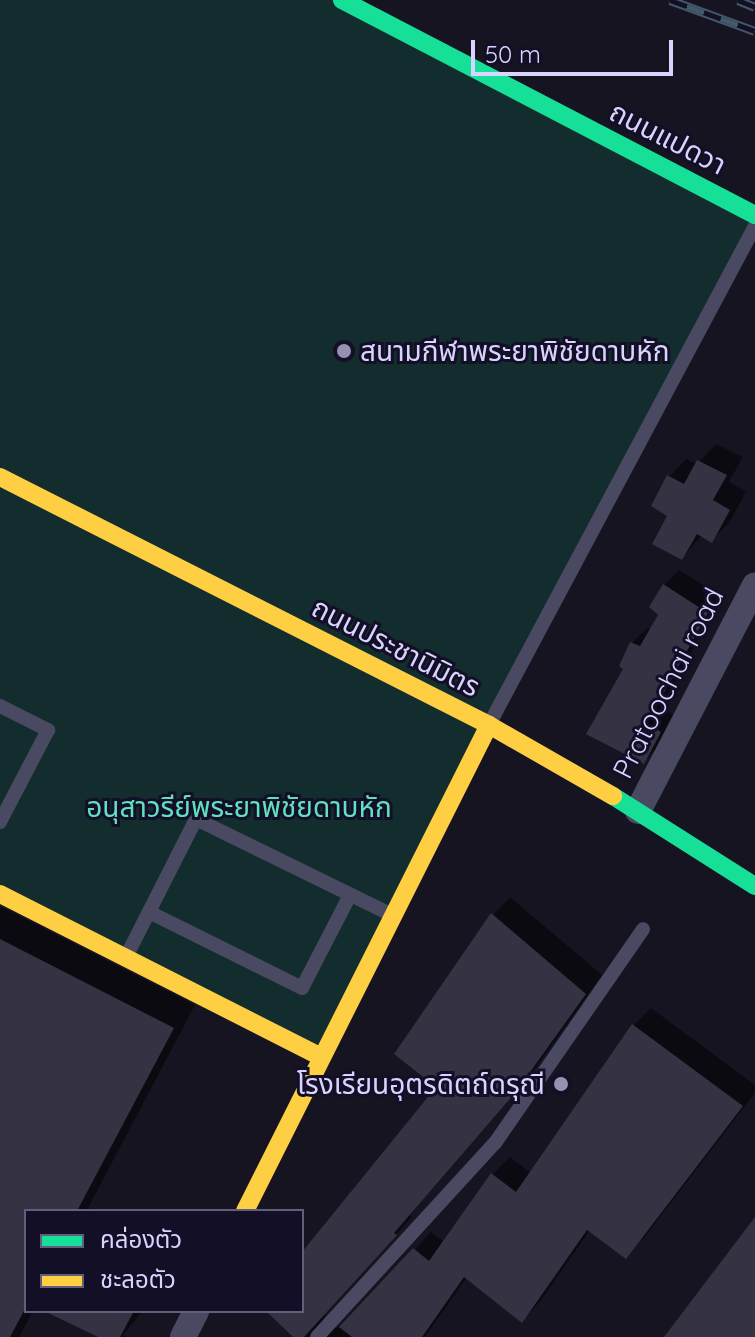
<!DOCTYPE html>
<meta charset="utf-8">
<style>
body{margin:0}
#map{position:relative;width:755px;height:1337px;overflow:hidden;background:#161421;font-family:Quicksand,"Noto Sans Thai",sans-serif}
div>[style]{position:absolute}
.green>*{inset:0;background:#132c2d}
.shadow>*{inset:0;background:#0007}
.building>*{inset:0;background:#343243}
.lane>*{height:14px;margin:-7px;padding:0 7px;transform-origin:7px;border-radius:7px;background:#4a4962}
.street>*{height:26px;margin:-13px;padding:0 13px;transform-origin:13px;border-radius:13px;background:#4a4962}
.fast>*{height:18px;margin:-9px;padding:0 9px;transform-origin:9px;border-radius:9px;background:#16e098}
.slow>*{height:18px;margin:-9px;padding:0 9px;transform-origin:9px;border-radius:9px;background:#ffcf43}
.rail>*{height:9px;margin-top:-4.5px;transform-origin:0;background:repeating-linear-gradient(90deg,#130f26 0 18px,#43596b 0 36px);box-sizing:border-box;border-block:2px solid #43596b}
.dots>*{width:22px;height:22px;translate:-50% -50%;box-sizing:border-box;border:4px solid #130f26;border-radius:50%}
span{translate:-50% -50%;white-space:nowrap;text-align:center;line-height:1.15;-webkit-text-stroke:6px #130f26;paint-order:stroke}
.street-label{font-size:28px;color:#d9d4ff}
.poi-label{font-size:28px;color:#d9d4ff}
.left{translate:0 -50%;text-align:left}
.right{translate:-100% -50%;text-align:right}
.park-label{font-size:28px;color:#5fe0c0}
.legend{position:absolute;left:24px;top:1209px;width:280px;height:104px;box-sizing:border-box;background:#130f26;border:2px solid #625e7d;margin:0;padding:10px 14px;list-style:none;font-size:24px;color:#d9d4ff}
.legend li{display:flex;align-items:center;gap:16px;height:40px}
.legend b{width:40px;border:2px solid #625e7d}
.scale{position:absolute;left:471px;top:40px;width:202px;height:36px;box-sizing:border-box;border:4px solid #d9d4ff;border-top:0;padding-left:10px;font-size:24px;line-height:28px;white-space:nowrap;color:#d9d4ff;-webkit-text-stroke:6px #130f26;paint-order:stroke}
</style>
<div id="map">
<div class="green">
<div style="clip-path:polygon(0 0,342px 0,755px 215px,321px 1057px,0 894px)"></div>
</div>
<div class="shadow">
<div style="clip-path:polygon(716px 444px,743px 457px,729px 482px,746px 492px,729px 523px,711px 540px,702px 535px,682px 558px,670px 515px,669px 477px,686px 459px,697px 464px)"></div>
<div style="clip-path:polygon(679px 570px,722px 597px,661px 707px,675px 716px,659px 746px,644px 761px,626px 668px,632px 643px,647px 628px,652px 630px,660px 615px,664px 585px)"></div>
<div style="clip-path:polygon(510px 897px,602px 975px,532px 1073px,409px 1215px,412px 1217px,326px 1311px,324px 1321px,329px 1328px,342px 1327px,431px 1232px,445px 1242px,493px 1174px,510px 1157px,531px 1173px,634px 1025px,651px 1008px,755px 1085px,755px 1093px,643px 1239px,626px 1256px,590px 1230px,539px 1303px,522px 1320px,467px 1277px,425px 1337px,296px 1337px,269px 1311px,302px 1311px,302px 1255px,439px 1087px,397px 1054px,493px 915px)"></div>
<div style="clip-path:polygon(0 906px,195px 1005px,88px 1208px,94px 1211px,26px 1211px,26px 1311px,33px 1311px,19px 1337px,0 1337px)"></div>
<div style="clip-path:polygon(48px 1311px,143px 1311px,123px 1335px,126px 1337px,103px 1337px)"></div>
</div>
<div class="building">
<div style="clip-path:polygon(697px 460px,727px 475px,713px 500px,730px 510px,712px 543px,697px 534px,682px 560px,652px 544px,667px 516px,651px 506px,667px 475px,684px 484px)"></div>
<div style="clip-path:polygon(663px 584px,708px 613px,647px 723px,661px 732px,644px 764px,586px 734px,623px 669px,619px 666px,630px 642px,640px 646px,658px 615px,649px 607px)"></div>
<div style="clip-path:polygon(491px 913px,586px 994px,515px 1093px,394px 1233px,397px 1235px,304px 1337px,293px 1337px,266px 1311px,302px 1311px,302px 1252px,436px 1087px,394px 1054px)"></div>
<div style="clip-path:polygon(0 939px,174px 1028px,77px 1211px,26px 1211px,26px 1307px,10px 1337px,0 1337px)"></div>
<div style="clip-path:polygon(632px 1024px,743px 1106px,626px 1259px,587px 1230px,522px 1323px,464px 1277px,422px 1337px,352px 1337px,339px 1327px,413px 1248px,429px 1261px,491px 1173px,516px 1192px)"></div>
<div style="clip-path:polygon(755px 1217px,755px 1337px,664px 1337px)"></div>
<div style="clip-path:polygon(44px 1311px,134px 1311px,120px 1337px,98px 1337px)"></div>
</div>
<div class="lane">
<div style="left:0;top:706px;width:54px;rotate:26.6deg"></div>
<div style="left:48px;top:730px;width:104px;rotate:117.6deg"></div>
<div style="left:490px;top:723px;width:563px;rotate:-61.93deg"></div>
<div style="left:149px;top:912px;width:171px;rotate:26.4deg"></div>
<div style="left:302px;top:988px;width:105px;rotate:-62.7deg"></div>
<div style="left:127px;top:955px;width:153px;rotate:-63.1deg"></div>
<div style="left:196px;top:819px;width:218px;rotate:26.1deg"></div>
<div style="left:317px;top:1337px;width:263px;rotate:-47.5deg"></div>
<div style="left:495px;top:1143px;width:260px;rotate:-55.3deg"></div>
</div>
<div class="street">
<div style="left:638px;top:811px;width:254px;rotate:-62.6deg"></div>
<div style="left:183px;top:1337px;width:29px;rotate:-63deg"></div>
</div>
<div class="fast">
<div style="left:342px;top:0;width:466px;rotate:27.5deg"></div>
<div style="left:613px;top:796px;width:168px;rotate:32.4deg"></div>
</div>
<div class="slow">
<div style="left:0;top:477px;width:548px;rotate:26.89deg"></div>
<div style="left:489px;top:725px;width:143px;rotate:29.8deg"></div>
<div style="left:0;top:894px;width:360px;rotate:26.9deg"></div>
<div style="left:245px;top:1211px;width:544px;rotate:-63.34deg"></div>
</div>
<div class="rail">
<div style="left:670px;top:0;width:90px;rotate:20deg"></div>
<div style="left:738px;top:0;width:18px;rotate:22deg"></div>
</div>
<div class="dots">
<div style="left:344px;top:351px;background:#9591b1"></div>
<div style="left:561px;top:1084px;background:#9591b1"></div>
</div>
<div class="street-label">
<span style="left:668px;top:138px;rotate:27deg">ถนนแปดวา</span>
<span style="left:396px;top:647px;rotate:27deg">ถนนประชานิมิตร</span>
<span style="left:668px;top:683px;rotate:-63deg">Pratoochai road</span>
</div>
<div class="poi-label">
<span class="left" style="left:360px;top:351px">สนามกีฬาพระยาพิชัยดาบหัก</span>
<span class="right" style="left:545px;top:1084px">โรงเรียนอุตรดิตถ์ดรุณี</span>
</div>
<div class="park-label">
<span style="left:239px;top:807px">อนุสาวรีย์พระยาพิชัยดาบหัก</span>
</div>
<ul class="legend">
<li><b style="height:10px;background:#16e098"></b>คล่องตัว</li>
<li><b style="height:10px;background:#ffcf43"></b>ชะลอตัว</li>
</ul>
<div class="scale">50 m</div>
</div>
